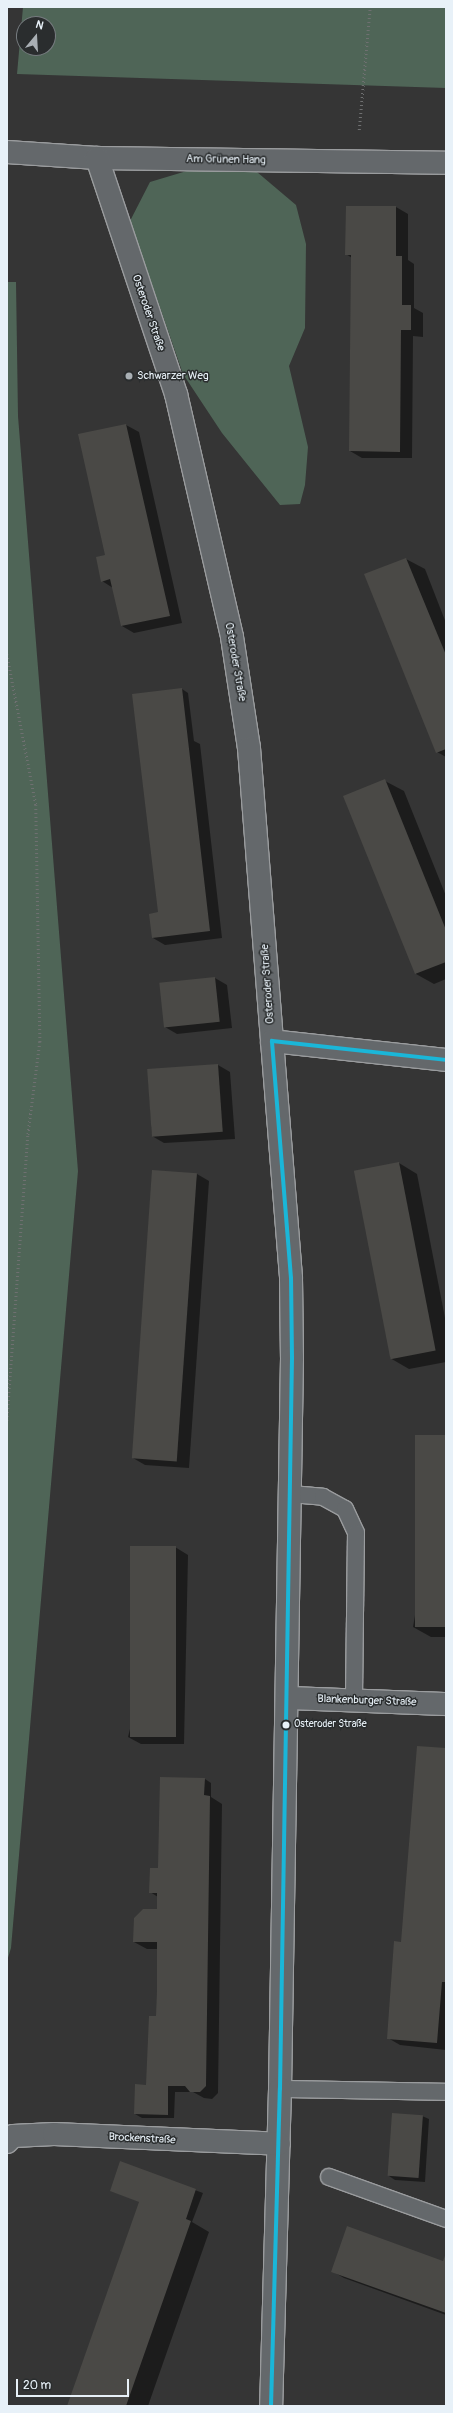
<!DOCTYPE html>
<meta charset="utf-8">
<style>
body{margin:0}
#map{position:relative;width:453px;height:2413px;overflow:hidden;background:#353535;font-family:Pangolin,sans-serif}
div>[style]{position:absolute}
.green>*{inset:0;background:#4f6557}
.shadow>*{inset:0;background:#0007}
.building>*{inset:0;background:#4a4946;transform-origin:0 0}
.path>*{height:2.5px;margin-top:-1.25px;transform-origin:0;background:repeating-linear-gradient(90deg,#6f7071 0 1px,transparent 0 4px)}
.roads{filter:drop-shadow(1px 0 #9a9c9e) drop-shadow(-1px 0 #9a9c9e) drop-shadow(0 1px #9a9c9e) drop-shadow(0 -1px #9a9c9e)}
.lane>*{height:16px;margin:-8px;padding:0 8px;transform-origin:8px;border-radius:8px;background:#64686b}
.street>*{height:22px;margin:-11px;padding:0 11px;transform-origin:11px;border-radius:11px;background:#64686b}
.bus-1>*{height:4px;margin:-2px;padding:0 2px;transform-origin:2px;border-radius:2px;background:#1ab6d8}
.dots>*{width:11px;height:11px;translate:-50% -50%;box-sizing:border-box;border:2px solid #2a2d2e;border-radius:50%}
span{translate:-50% -50%;white-space:nowrap;text-align:center;line-height:1.15;-webkit-text-stroke:3px #2a2d2e;paint-order:stroke}
.bus-label{font-size:10px;color:#e8f1f8}
.left{translate:0 -50%;text-align:left}
.street-label{font-size:11px;color:#e8f1f8}
.poi-label{font-size:11px;color:#e8f1f8}
.frame{position:absolute;inset:0;border:8px solid #e8f1f8;pointer-events:none}
.north{position:absolute;left:16px;top:16px;width:40px;height:40px;box-sizing:border-box;background:#2a2d2e;border:1px solid #767b7f;border-radius:50%;rotate:18deg;font-size:11px;font-weight:700;line-height:16px;text-align:center;color:#e8f1f8}
.north::after{content:'';display:block;margin:auto;width:14px;height:18px;background:#a9afb4;clip-path:polygon(50% 0,100% 100%,50% 72%,0 100%)}
.scale{position:absolute;left:16px;top:2379px;width:113px;height:18px;box-sizing:border-box;border:2px solid #e8f1f8;border-top:0;padding-left:5px;font-size:12px;line-height:14px;white-space:nowrap;color:#e8f1f8;-webkit-text-stroke:3px #2a2d2e;paint-order:stroke}
</style>
<div id="map">
<div class="green">
<div style="clip-path:polygon(evenodd,23px 7px,446px 7px,446px 88px,17px 74px,23px 7px,24px 24px,48px 24px,48px 48px,24px 48px,24px 24px)"></div>
<div style="clip-path:polygon(190px 170px,257px 172px,296px 205px,306px 244px,305px 328px,289px 366px,308px 447px,305px 485px,300px 504px,280px 505px,222px 433px,183px 374px,130px 221px,150px 182px)"></div>
<div style="clip-path:polygon(7px 282px,16px 282px,18px 416px,78px 1171px,11px 1948px,7px 1961px)"></div>
</div>
<div class="shadow">
<div style="clip-path:polygon(396px 207px,408px 214px,408px 260px,414px 264px,414px 308px,423px 313px,423px 337px,413px 336px,412px 458px,362px 458px,350px 451px,352px 258px,346px 254px)"></div>
<div style="clip-path:polygon(126px 425px,139px 432px,182px 623px,134px 633px,122px 626px,113px 588px,102px 581px,106px 555px,79px 435px)"></div>
<div style="clip-path:polygon(406px 559px,425px 569px,446px 623px,446px 757px,437px 752px)"></div>
<div style="clip-path:polygon(182px 689px,188px 693px,194px 741px,200px 744px,222px 938px,165px 945px,153px 938px,159px 913px)"></div>
<div style="clip-path:polygon(385px 781px,404px 791px,446px 896px,446px 979px,434px 984px,416px 974px)"></div>
<div style="clip-path:polygon(215px 978px,227px 985px,232px 1028px,177px 1034px,165px 1027px)"></div>
<div style="clip-path:polygon(218px 1065px,230px 1072px,235px 1139px,164px 1143px,152px 1136px,148px 1070px)"></div>
<div style="clip-path:polygon(399px 1163px,417px 1174px,446px 1323px,446px 1362px,409px 1369px,390px 1358px)"></div>
<div style="clip-path:polygon(197px 1174px,209px 1181px,189px 1468px,145px 1465px,133px 1458px)"></div>
<div style="clip-path:polygon(446px 1436px,446px 1637px,431px 1637px,413px 1627px)"></div>
<div style="clip-path:polygon(175px 1547px,188px 1555px,184px 1744px,141px 1744px,128px 1737px)"></div>
<div style="clip-path:polygon(446px 1749px,446px 2050px,400px 2045px,388px 2038px,402px 1943px)"></div>
<div style="clip-path:polygon(205px 1779px,211px 1783px,211px 1797px,222px 1804px,218px 2093px,212px 2099px,204px 2098px,193px 2092px,175px 2092px,174px 2118px,142px 2118px,135px 2114px,147px 2086px,157px 2017px,158px 1949px,147px 1949px,134px 1942px,158px 1910px,158px 1897px,150px 1892px,159px 1869px)"></div>
<div style="clip-path:polygon(422px 2116px,429px 2119px,425px 2182px,395px 2180px,389px 2176px)"></div>
<div style="clip-path:polygon(121px 2163px,203px 2193px,192px 2222px,209px 2232px,148px 2406px,68px 2406px,140px 2202px,111px 2190px)"></div>
<div style="clip-path:polygon(446px 2255px,446px 2315px,344px 2278px,332px 2271px,443px 2262px)"></div>
</div>
<div class="building">
<div style="clip-path:polygon(346px 206px,396px 206px,396px 256px,402px 256px,402px 305px,411px 305px,411px 330px,401px 330px,400px 452px,349px 451px,351px 255px,345px 255px)"></div>
<div style="clip-path:polygon(126px 424px,170px 616px,121px 626px,110px 579px,101px 582px,96px 557px,105px 555px,78px 434px)"></div>
<div style="clip-path:polygon(406px 558px,446px 655px,446px 749px,436px 753px,364px 574px)"></div>
<div style="clip-path:polygon(182px 688px,210px 931px,152px 938px,149px 914px,158px 912px,132px 694px)"></div>
<div style="clip-path:polygon(385px 779px,446px 930px,446px 962px,415px 974px,343px 796px)"></div>
<div style="left:215px;top:977px;width:45px;height:56px;rotate:84deg"></div>
<div style="left:218px;top:1064px;width:68px;height:71px;rotate:86deg"></div>
<div style="left:399px;top:1162px;width:192px;height:46px;rotate:79deg"></div>
<div style="left:152px;top:1170px;width:45px;height:289px;rotate:4deg"></div>
<div style="left:415px;top:1435px;width:31px;height:192px"></div>
<div style="left:130px;top:1546px;width:46px;height:191px"></div>
<div style="clip-path:polygon(417px 1746px,446px 1748px,446px 1982px,442px 1982px,437px 2043px,387px 2039px,394px 1941px,401px 1942px)"></div>
<div style="clip-path:polygon(160px 1777px,205px 1778px,204px 1795px,210px 1796px,206px 2086px,200px 2092px,190px 2092px,185px 2086px,168px 2086px,168px 2115px,134px 2114px,135px 2084px,146px 2085px,149px 2016px,156px 2016px,157px 1991px,157px 1942px,133px 1942px,134px 1918px,143px 1909px,157px 1909px,157px 1893px,149px 1893px,150px 1868px,158px 1868px)"></div>
<div style="left:392px;top:2113px;width:31px;height:63px;rotate:4deg"></div>
<div style="clip-path:polygon(120px 2161px,196px 2189px,186px 2219px,191px 2221px,126px 2406px,67px 2406px,139px 2202px,110px 2191px)"></div>
<div style="clip-path:polygon(347px 2226px,443px 2261px,446px 2253px,446px 2313px,331px 2272px)"></div>
</div>
<div class="path">
<div style="left:359px;top:130px;width:123px;rotate:-84.9deg"></div>
<div style="left:7px;top:654px;width:154px;rotate:79.1deg"></div>
<div style="left:36px;top:805px;width:237px;rotate:89deg"></div>
<div style="left:40px;top:1042px;width:95px;rotate:97.3deg"></div>
<div style="left:28px;top:1136px;width:286px;rotate:94.2deg"></div>
</div>
<div class="roads">
<div class="lane">
<div style="left:291px;top:1494px;width:32px;rotate:5deg"></div>
<div style="left:323px;top:1497px;width:25px;rotate:29deg"></div>
<div style="left:345px;top:1509px;width:26px;rotate:65deg"></div>
<div style="left:356px;top:1533px;width:168px;rotate:90.7deg"></div>
<div style="left:280px;top:2089px;width:166px;rotate:1deg"></div>
<div style="left:329px;top:2177px;width:124px;rotate:19.7deg"></div>
</div>
<div class="street">
<div style="left:7px;top:152px;width:90px;rotate:3.8deg"></div>
<div style="left:97px;top:158px;width:349px;rotate:0.8deg"></div>
<div style="left:97px;top:158px;width:249px;rotate:71.5deg"></div>
<div style="left:176px;top:394px;width:249px;rotate:77deg"></div>
<div style="left:232px;top:637px;width:112px;rotate:81.3deg"></div>
<div style="left:249px;top:748px;width:294px;rotate:85.5deg"></div>
<div style="left:272px;top:1041px;width:238px;rotate:85.4deg"></div>
<div style="left:291px;top:1278px;width:80px;rotate:89.3deg"></div>
<div style="left:292px;top:1358px;width:731px;rotate:90.94deg"></div>
<div style="left:280px;top:2089px;width:317px;rotate:91.6deg"></div>
<div style="left:272px;top:1041px;width:175px;rotate:6.2deg"></div>
<div style="left:288px;top:1698px;width:158px;rotate:2.2deg"></div>
<div style="left:7px;top:2142px;width:8px;rotate:-45deg"></div>
<div style="left:13px;top:2136px;width:41px;rotate:-2.8deg"></div>
<div style="left:54px;top:2134px;width:225px;rotate:2.5deg"></div>
</div>
</div>
<div class="bus-1">
<div style="left:272px;top:1041px;width:175px;rotate:6.2deg"></div>
<div style="left:271px;top:2406px;width:317px;rotate:-88.4deg"></div>
<div style="left:280px;top:2089px;width:731px;rotate:-89.06deg"></div>
<div style="left:292px;top:1358px;width:80px;rotate:-90.7deg"></div>
<div style="left:291px;top:1278px;width:238px;rotate:-94.6deg"></div>
</div>
<div class="dots">
<div style="left:129px;top:376px;background:#a9afb4"></div>
<div style="left:286px;top:1725px;background:#e8f1f8"></div>
</div>
<div class="bus-label">
<span class="left" style="left:294px;top:1725px">Osteroder Straße</span>
</div>
<div class="street-label">
<span style="left:226px;top:160px;rotate:1deg">Am Grünen Hang</span>
<span style="left:148px;top:313px;rotate:71deg">Osteroder Straße</span>
<span style="left:235px;top:662px;rotate:80deg">Osteroder Straße</span>
<span style="left:268px;top:984px;rotate:-94deg">Osteroder Straße</span>
<span style="left:367px;top:1701px;rotate:2deg">Blankenburger Straße</span>
<span style="left:142px;top:2139px;rotate:3deg">Brockenstraße</span>
</div>
<div class="poi-label">
<span class="left" style="left:137px;top:376px">Schwarzer Weg</span>
</div>
<div class="frame"></div>
<div class="north">N</div>
<div class="scale">20 m</div>
</div>
